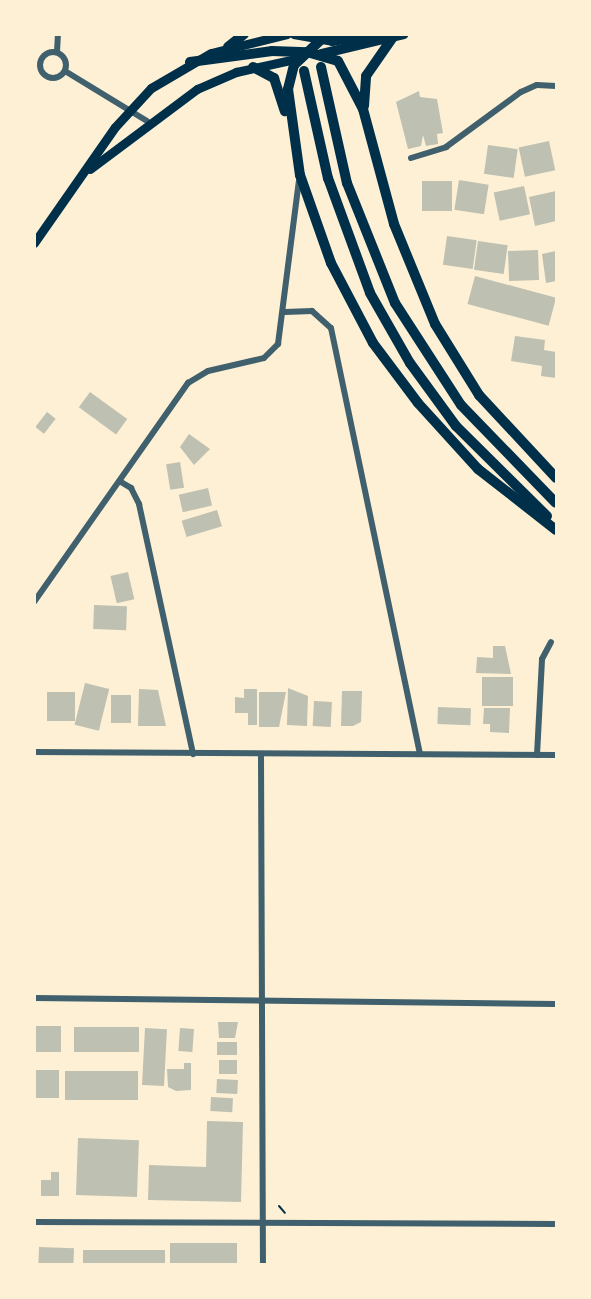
<!DOCTYPE html>
<style>
body{margin:0}
#map{position:relative;width:591px;height:1299px;overflow:hidden;background:#fdf0d5;font-family:"Varela Round",sans-serif}
div>[style]{position:absolute}
.building>*{inset:0;background:#bec0b2;transform-origin:0 0}
.path>*{height:2px;margin:-1px;padding:0 1px;transform-origin:1px;border-radius:1px;background:#003049}
.minor>*{height:6px;margin:-3px;padding:0 3px;transform-origin:3px;border-radius:3px;background:#3f606c}
.minor>.ring{margin:-3px;padding:0;box-sizing:content-box;background:none;border:6px solid #3f606c;border-radius:50%}
.primary>*{height:9px;margin:-4.5px;padding:0 4.5px;transform-origin:4.5px;border-radius:4.5px;background:#003049}
.trunk>*{height:10px;margin:-5px;padding:0 5px;transform-origin:5px;border-radius:5px;background:#003049}
span{translate:-50% -50%;white-space:nowrap;text-align:center;line-height:1.15;-webkit-text-stroke:5px #fdf0d5;paint-order:stroke}
.frame{position:absolute;inset:0;border:36px solid #fdf0d5;pointer-events:none}
</style>
<div id="map">
<div class="building">
<div style="clip-path:polygon(419px 91px,420px 97px,437px 99px,443px 133px,437px 134px,438px 144px,426px 146px,423px 135px,421px 146px,408px 149px,396px 102px)"></div>
<div style="left:549px;top:141px;width:30px;height:31px;rotate:78deg"></div>
<div style="left:488px;top:145px;width:30px;height:29px;rotate:8deg"></div>
<div style="left:459px;top:180px;width:30px;height:30px;rotate:9deg"></div>
<div style="left:422px;top:181px;width:30px;height:30px"></div>
<div style="left:524px;top:186px;width:29px;height:31px;rotate:78deg"></div>
<div style="clip-path:polygon(556px 191px,556px 221px,535px 226px,529px 197px)"></div>
<div style="left:447px;top:236px;width:30px;height:29px;rotate:8deg"></div>
<div style="left:478px;top:241px;width:30px;height:29px;rotate:8deg"></div>
<div style="left:538px;top:250px;width:30px;height:30px;rotate:88deg"></div>
<div style="clip-path:polygon(556px 251px,556px 281px,546px 283px,542px 254px)"></div>
<div style="left:475px;top:276px;width:84px;height:29px;rotate:15deg"></div>
<div style="clip-path:polygon(515px 336px,545px 340px,544px 350px,556px 352px,556px 378px,541px 376px,542px 366px,511px 361px)"></div>
<div style="left:90px;top:392px;width:46px;height:19px;rotate:36deg"></div>
<div style="left:47px;top:412px;width:11px;height:19px;rotate:38deg"></div>
<div style="clip-path:polygon(189px 434px,210px 449px,194px 465px,180px 447px)"></div>
<div style="left:180px;top:462px;width:26px;height:14px;rotate:81deg"></div>
<div style="left:208px;top:488px;width:18px;height:30px;rotate:77deg"></div>
<div style="left:217px;top:510px;width:17px;height:37px;rotate:73deg"></div>
<div style="left:128px;top:572px;width:28px;height:18px;rotate:77deg"></div>
<div style="left:94px;top:605px;width:33px;height:24px;rotate:2deg"></div>
<div style="clip-path:polygon(493px 646px,505px 646px,511px 674px,476px 673px,477px 657px,493px 658px)"></div>
<div style="left:482px;top:677px;width:31px;height:29px"></div>
<div style="left:85px;top:683px;width:25px;height:43px;rotate:14deg"></div>
<div style="clip-path:polygon(288px 688px,308px 696px,307px 726px,287px 725px)"></div>
<div style="clip-path:polygon(139px 689px,158px 690px,166px 726px,138px 726px)"></div>
<div style="clip-path:polygon(244px 689px,257px 689px,257px 725px,248px 725px,248px 713px,235px 713px,235px 697px,244px 698px)"></div>
<div style="clip-path:polygon(342px 691px,362px 691px,361px 722px,353px 726px,341px 726px)"></div>
<div style="left:47px;top:692px;width:28px;height:29px"></div>
<div style="clip-path:polygon(259px 692px,286px 692px,279px 727px,259px 727px)"></div>
<div style="left:111px;top:695px;width:20px;height:28px"></div>
<div style="left:314px;top:701px;width:18px;height:25px;rotate:3deg"></div>
<div style="left:438px;top:707px;width:33px;height:17px;rotate:2deg"></div>
<div style="clip-path:polygon(484px 708px,510px 708px,509px 733px,490px 732px,490px 724px,483px 724px)"></div>
<div style="clip-path:polygon(218px 1022px,238px 1022px,235px 1038px,219px 1038px)"></div>
<div style="left:34px;top:1026px;width:27px;height:26px"></div>
<div style="left:139px;top:1027px;width:25px;height:65px;rotate:90deg"></div>
<div style="left:145px;top:1028px;width:22px;height:57px;rotate:3deg"></div>
<div style="left:180px;top:1028px;width:14px;height:23px;rotate:4deg"></div>
<div style="left:217px;top:1042px;width:20px;height:13px"></div>
<div style="left:219px;top:1060px;width:18px;height:14px"></div>
<div style="clip-path:polygon(184px 1063px,191px 1063px,191px 1090px,176px 1091px,168px 1087px,167px 1069px,184px 1069px)"></div>
<div style="left:34px;top:1070px;width:25px;height:28px"></div>
<div style="left:65px;top:1071px;width:73px;height:29px"></div>
<div style="left:217px;top:1079px;width:21px;height:14px;rotate:3deg"></div>
<div style="left:211px;top:1097px;width:22px;height:14px;rotate:3deg"></div>
<div style="clip-path:polygon(207px 1121px,243px 1122px,241px 1202px,148px 1200px,149px 1165px,206px 1167px)"></div>
<div style="left:78px;top:1138px;width:61px;height:57px;rotate:2deg"></div>
<div style="clip-path:polygon(51px 1172px,59px 1172px,59px 1196px,41px 1196px,41px 1180px,51px 1180px)"></div>
<div style="left:170px;top:1243px;width:67px;height:21px"></div>
<div style="left:39px;top:1247px;width:35px;height:17px;rotate:2deg"></div>
<div style="left:83px;top:1250px;width:82px;height:14px"></div>
</div>
<div class="path">
<div style="left:279px;top:1206px;width:9px;rotate:49deg"></div>
</div>
<div class="minor">
<div class="ring" style="left:40px;top:52px;width:20px;height:20px"></div>
<div style="left:57px;top:52px;width:18px;rotate:-87deg"></div>
<div style="left:65px;top:71px;width:96px;rotate:31.4deg"></div>
<div style="left:411px;top:158px;width:37px;rotate:-17deg"></div>
<div style="left:446px;top:147px;width:93px;rotate:-36.3deg"></div>
<div style="left:521px;top:92px;width:17px;rotate:-24deg"></div>
<div style="left:537px;top:85px;width:19px;rotate:3deg"></div>
<div style="left:285px;top:312px;width:27px;rotate:-2deg"></div>
<div style="left:312px;top:311px;width:25px;rotate:42deg"></div>
<div style="left:331px;top:328px;width:435px;rotate:78.2deg"></div>
<div style="left:121px;top:482px;width:12px;rotate:31deg"></div>
<div style="left:131px;top:488px;width:18px;rotate:63deg"></div>
<div style="left:139px;top:504px;width:256px;rotate:77.8deg"></div>
<div style="left:34px;top:602px;width:268px;rotate:-54.9deg"></div>
<div style="left:188px;top:383px;width:23px;rotate:-31deg"></div>
<div style="left:208px;top:371px;width:57px;rotate:-13.1deg"></div>
<div style="left:264px;top:358px;width:20px;rotate:-45deg"></div>
<div style="left:278px;top:344px;width:164px;rotate:-82.7deg"></div>
<div style="left:34px;top:752px;width:522px;rotate:0.33deg"></div>
<div style="left:261px;top:754px;width:510px;rotate:89.78deg"></div>
<div style="left:537px;top:755px;width:96px;rotate:-87deg"></div>
<div style="left:542px;top:659px;width:19px;rotate:-62deg"></div>
<div style="left:34px;top:998px;width:522px;rotate:0.66deg"></div>
<div style="left:34px;top:1222px;width:522px;rotate:0.22deg"></div>
</div>
<div class="primary">
<div style="left:90px;top:169px;width:134px;rotate:-36.8deg"></div>
<div style="left:197px;top:89px;width:43px;rotate:-23.6deg"></div>
<div style="left:236px;top:72px;width:66px;rotate:-12.3deg"></div>
<div style="left:34px;top:243px;width:141px;rotate:-55.1deg"></div>
<div style="left:115px;top:127px;width:53px;rotate:-47.3deg"></div>
<div style="left:151px;top:88px;width:69px;rotate:-30.3deg"></div>
<div style="left:211px;top:53px;width:78px;rotate:-14deg"></div>
</div>
<div class="trunk">
<div style="left:294px;top:34px;width:39px;rotate:10deg"></div>
<div style="left:332px;top:41px;width:39px;rotate:-10deg"></div>
<div style="left:327px;top:34px;width:45px;rotate:136.8deg"></div>
<div style="left:294px;top:65px;width:25px;rotate:104deg"></div>
<div style="left:288px;top:89px;width:87px;rotate:82.1deg"></div>
<div style="left:300px;top:175px;width:93px;rotate:70.6deg"></div>
<div style="left:331px;top:263px;width:90px;rotate:62.3deg"></div>
<div style="left:373px;top:343px;width:75px;rotate:53.1deg"></div>
<div style="left:418px;top:403px;width:89px;rotate:47.7deg"></div>
<div style="left:478px;top:469px;width:99px;rotate:38deg"></div>
<div style="left:228px;top:47px;width:21px;rotate:-39deg"></div>
<div style="left:321px;top:54px;width:85px;rotate:-13.5deg"></div>
<div style="left:190px;top:62px;width:83px;rotate:-7.6deg"></div>
<div style="left:272px;top:51px;width:35px;rotate:2deg"></div>
<div style="left:307px;top:52px;width:32px;rotate:16deg"></div>
<div style="left:338px;top:61px;width:54px;rotate:62.5deg"></div>
<div style="left:363px;top:109px;width:119px;rotate:74.9deg"></div>
<div style="left:394px;top:224px;width:108px;rotate:67.7deg"></div>
<div style="left:435px;top:324px;width:84px;rotate:58.2deg"></div>
<div style="left:479px;top:395px;width:113px;rotate:47.1deg"></div>
<div style="left:253px;top:67px;width:24px;rotate:28deg"></div>
<div style="left:274px;top:78px;width:35px;rotate:72deg"></div>
<div style="left:321px;top:67px;width:119px;rotate:77.4deg"></div>
<div style="left:347px;top:183px;width:129px;rotate:68.2deg"></div>
<div style="left:395px;top:303px;width:121px;rotate:57.1deg"></div>
<div style="left:461px;top:405px;width:136px;rotate:45.9deg"></div>
<div style="left:304px;top:71px;width:110px;rotate:77.4deg"></div>
<div style="left:328px;top:178px;width:122px;rotate:69.9deg"></div>
<div style="left:370px;top:293px;width:81px;rotate:60.3deg"></div>
<div style="left:410px;top:363px;width:78px;rotate:53.9deg"></div>
<div style="left:456px;top:426px;width:128px;rotate:44.7deg"></div>
<div style="left:364px;top:106px;width:30px;rotate:-86deg"></div>
<div style="left:366px;top:76px;width:47px;rotate:-55.3deg"></div>
</div>
<div class="frame"></div>
</div>
